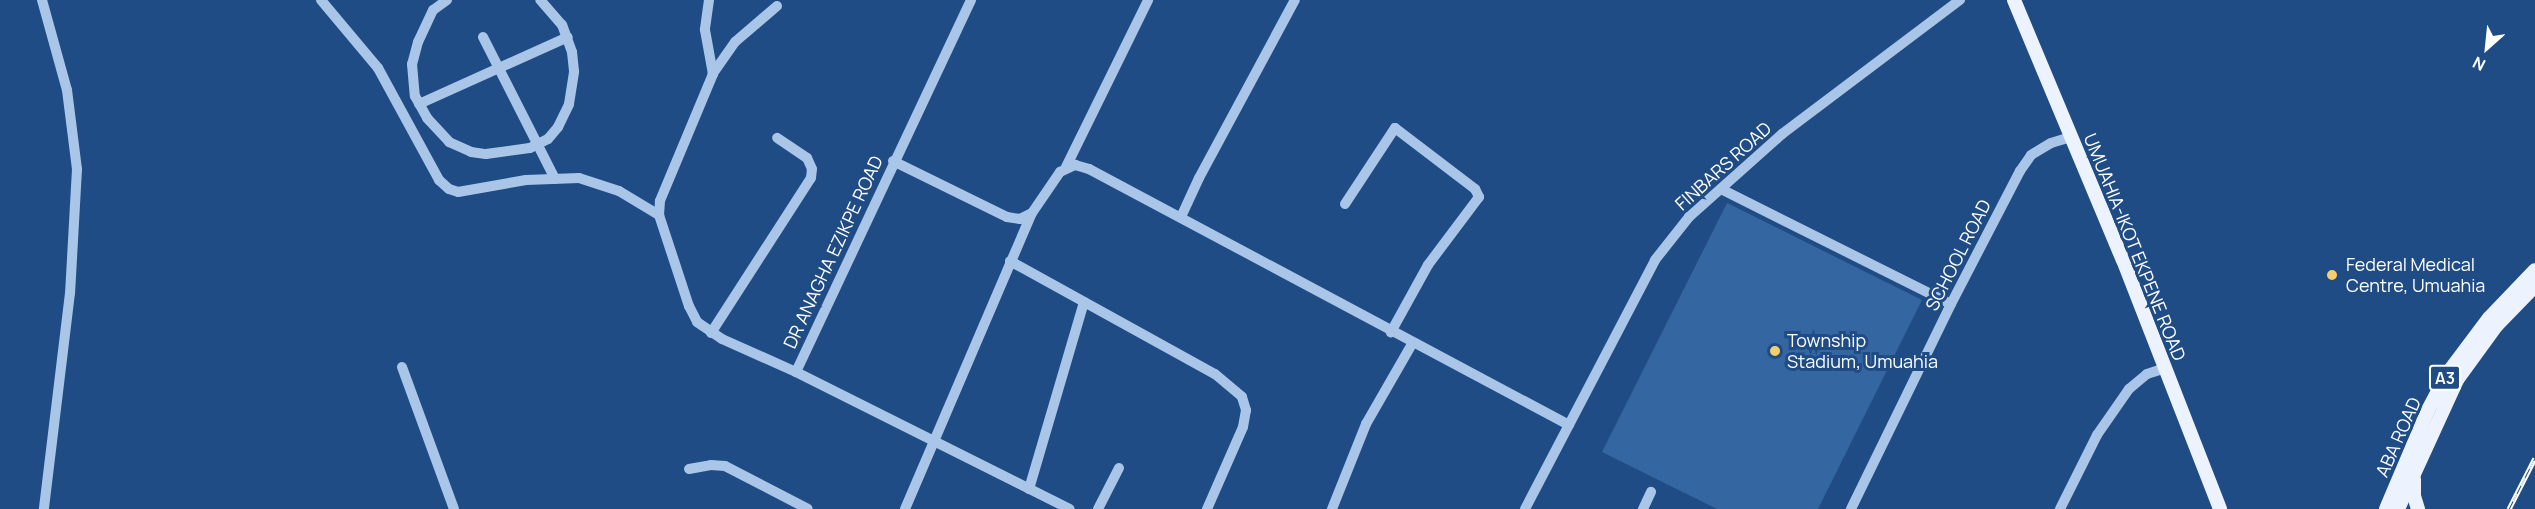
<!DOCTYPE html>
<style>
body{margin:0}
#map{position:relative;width:2535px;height:509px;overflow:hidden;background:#204c85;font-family:Manrope,sans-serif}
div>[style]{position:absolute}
.green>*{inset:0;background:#3466a2}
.minor>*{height:10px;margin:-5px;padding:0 5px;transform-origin:5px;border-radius:5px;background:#a9c6e9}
.major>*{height:14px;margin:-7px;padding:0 7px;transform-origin:7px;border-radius:7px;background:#edf3fe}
.rail>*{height:5px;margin-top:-2.5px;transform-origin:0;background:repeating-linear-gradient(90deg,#204c85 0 9px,#fff 0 18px);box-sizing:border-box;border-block:2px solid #fff}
.dots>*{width:16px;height:16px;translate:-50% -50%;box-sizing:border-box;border:3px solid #204c85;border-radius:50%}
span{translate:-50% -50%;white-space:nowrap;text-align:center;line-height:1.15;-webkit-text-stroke:6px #204c85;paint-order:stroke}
.shield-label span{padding:2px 4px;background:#204c85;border:2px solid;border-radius:4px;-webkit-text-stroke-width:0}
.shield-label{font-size:16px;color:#fff;font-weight:700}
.street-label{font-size:18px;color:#fff}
.poi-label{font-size:18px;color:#fff}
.left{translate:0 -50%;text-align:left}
.north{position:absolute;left:2457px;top:18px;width:60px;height:60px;-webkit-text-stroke:4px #204c85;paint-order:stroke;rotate:207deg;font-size:16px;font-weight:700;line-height:24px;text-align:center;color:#fff}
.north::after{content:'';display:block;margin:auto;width:21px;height:27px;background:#fff;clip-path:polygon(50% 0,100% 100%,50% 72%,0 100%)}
</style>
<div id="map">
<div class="green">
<div style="clip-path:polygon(1727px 203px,1922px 300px,1818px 509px,1717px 509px,1602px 452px)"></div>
</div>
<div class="minor">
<div style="left:42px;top:0;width:93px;rotate:74.5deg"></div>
<div style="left:67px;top:90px;width:80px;rotate:82.8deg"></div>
<div style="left:77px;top:169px;width:124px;rotate:93.2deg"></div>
<div style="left:70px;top:293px;width:218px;rotate:96.9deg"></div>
<div style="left:321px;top:0;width:89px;rotate:50deg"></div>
<div style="left:378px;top:68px;width:128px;rotate:61.4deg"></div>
<div style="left:439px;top:180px;width:13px;rotate:42deg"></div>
<div style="left:449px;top:189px;width:9px;rotate:18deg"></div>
<div style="left:458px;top:192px;width:69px;rotate:-10deg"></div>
<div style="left:526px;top:180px;width:53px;rotate:-2.2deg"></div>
<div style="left:579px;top:178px;width:42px;rotate:18deg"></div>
<div style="left:619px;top:191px;width:47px;rotate:31deg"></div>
<div style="left:447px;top:0;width:17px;rotate:144deg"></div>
<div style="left:433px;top:10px;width:35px;rotate:115deg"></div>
<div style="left:418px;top:42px;width:23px;rotate:105deg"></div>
<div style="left:412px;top:64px;width:32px;rotate:85deg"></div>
<div style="left:415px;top:96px;width:25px;rotate:61deg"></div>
<div style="left:427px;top:118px;width:33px;rotate:47deg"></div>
<div style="left:449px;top:142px;width:24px;rotate:24deg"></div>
<div style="left:471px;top:152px;width:15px;rotate:8deg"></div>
<div style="left:486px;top:154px;width:44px;rotate:-7.8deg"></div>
<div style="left:530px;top:148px;width:20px;rotate:-27deg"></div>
<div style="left:548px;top:139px;width:16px;rotate:-50deg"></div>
<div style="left:558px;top:127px;width:25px;rotate:-64deg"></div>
<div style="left:569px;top:104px;width:33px;rotate:-81deg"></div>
<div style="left:574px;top:71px;width:19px;rotate:-96deg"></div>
<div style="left:572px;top:52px;width:29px;rotate:-110deg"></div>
<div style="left:562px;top:25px;width:33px;rotate:-131deg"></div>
<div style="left:709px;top:0;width:30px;rotate:98deg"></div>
<div style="left:705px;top:30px;width:45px;rotate:79.7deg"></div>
<div style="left:971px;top:0;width:411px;rotate:115.2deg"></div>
<div style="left:796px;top:372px;width:306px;rotate:26.6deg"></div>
<div style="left:777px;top:6px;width:55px;rotate:139.4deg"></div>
<div style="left:735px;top:42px;width:39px;rotate:125deg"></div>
<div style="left:713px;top:74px;width:138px;rotate:112.7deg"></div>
<div style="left:660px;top:201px;width:14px;rotate:94deg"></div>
<div style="left:659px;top:215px;width:96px;rotate:71.8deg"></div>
<div style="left:689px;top:306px;width:18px;rotate:63deg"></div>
<div style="left:697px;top:322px;width:30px;rotate:34deg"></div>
<div style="left:722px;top:339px;width:81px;rotate:24deg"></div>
<div style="left:483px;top:37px;width:159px;rotate:63.1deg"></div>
<div style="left:419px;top:104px;width:163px;rotate:-24.2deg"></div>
<div style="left:893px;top:161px;width:127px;rotate:26.2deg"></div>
<div style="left:1007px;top:217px;width:13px;rotate:9deg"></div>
<div style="left:1020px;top:219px;width:13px;rotate:-27deg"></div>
<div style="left:1032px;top:213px;width:50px;rotate:-55.7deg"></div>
<div style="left:1060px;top:172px;width:17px;rotate:-25deg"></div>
<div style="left:1075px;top:165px;width:15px;rotate:16deg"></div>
<div style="left:1089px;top:169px;width:544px;rotate:28.07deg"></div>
<div style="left:1066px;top:167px;width:186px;rotate:-63.8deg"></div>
<div style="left:1721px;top:189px;width:257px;rotate:26.6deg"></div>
<div style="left:1345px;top:204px;width:91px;rotate:-56.7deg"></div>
<div style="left:1395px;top:128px;width:101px;rotate:37.3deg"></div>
<div style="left:1475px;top:189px;width:9px;rotate:63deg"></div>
<div style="left:1479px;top:197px;width:85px;rotate:126.9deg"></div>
<div style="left:1428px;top:265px;width:77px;rotate:118.9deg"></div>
<div style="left:1181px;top:217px;width:43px;rotate:-65.2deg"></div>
<div style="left:1199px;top:178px;width:202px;rotate:-61.7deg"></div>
<div style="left:1010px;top:261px;width:234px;rotate:28.9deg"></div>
<div style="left:1215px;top:374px;width:35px;rotate:40deg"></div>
<div style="left:1242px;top:397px;width:14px;rotate:73deg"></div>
<div style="left:1246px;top:410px;width:17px;rotate:100deg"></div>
<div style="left:1243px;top:427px;width:90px;rotate:113.7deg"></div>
<div style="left:711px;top:333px;width:184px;rotate:-57.2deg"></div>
<div style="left:811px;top:178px;width:9px;rotate:-84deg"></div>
<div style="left:812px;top:169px;width:12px;rotate:-114deg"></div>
<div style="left:807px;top:158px;width:36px;rotate:-146deg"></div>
<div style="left:402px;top:367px;width:151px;rotate:69.9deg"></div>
<div style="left:689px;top:469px;width:22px;rotate:-10deg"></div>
<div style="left:711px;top:465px;width:14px;rotate:4deg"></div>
<div style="left:725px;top:466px;width:93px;rotate:27.4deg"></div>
<div style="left:1029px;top:489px;width:195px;rotate:-73.6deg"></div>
<div style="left:905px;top:509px;width:322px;rotate:-66.8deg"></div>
<div style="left:1098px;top:509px;width:46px;rotate:-62.9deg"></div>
<div style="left:1332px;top:509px;width:92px;rotate:-68.2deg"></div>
<div style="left:1366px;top:424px;width:92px;rotate:-60.1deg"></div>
<div style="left:1525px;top:509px;width:281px;rotate:-62.4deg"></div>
<div style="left:1655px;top:260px;width:55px;rotate:-51.7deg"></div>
<div style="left:1689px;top:217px;width:125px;rotate:-41.7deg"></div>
<div style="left:1782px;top:134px;width:223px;rotate:-37deg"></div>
<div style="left:1643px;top:509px;width:19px;rotate:-65deg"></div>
<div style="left:1851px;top:509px;width:228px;rotate:-64deg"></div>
<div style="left:1951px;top:304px;width:150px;rotate:-62.6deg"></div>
<div style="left:2020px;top:171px;width:19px;rotate:-55deg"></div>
<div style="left:2031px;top:155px;width:23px;rotate:-31deg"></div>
<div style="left:2051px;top:143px;width:21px;rotate:-17deg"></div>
<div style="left:2060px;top:509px;width:83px;rotate:-63.4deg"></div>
<div style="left:2097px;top:435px;width:56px;rotate:-55.2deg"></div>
<div style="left:2129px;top:389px;width:23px;rotate:-40deg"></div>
<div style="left:2147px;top:374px;width:19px;rotate:-18deg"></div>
</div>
<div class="major">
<div style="left:2014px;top:0;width:282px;rotate:67.3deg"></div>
<div style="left:2123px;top:260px;width:267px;rotate:68.7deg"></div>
<div style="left:2414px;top:479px;width:17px;rotate:90deg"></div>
<div style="left:2414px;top:496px;width:14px;rotate:73deg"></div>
<div style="left:2386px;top:509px;width:108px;rotate:-67deg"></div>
<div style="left:2428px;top:410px;width:41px;rotate:-62.2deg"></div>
<div style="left:2447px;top:374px;width:70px;rotate:-53.1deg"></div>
<div style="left:2489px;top:318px;width:66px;rotate:-46.2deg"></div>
<div style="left:2398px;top:509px;width:142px;rotate:-65.4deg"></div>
<div style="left:2457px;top:380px;width:68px;rotate:-54deg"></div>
<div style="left:2497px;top:325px;width:54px;rotate:-45.7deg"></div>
</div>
<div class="rail">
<div style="left:2509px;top:509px;width:57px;rotate:-63deg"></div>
</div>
<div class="dots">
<div style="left:2332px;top:275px;background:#f7ce6a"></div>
<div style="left:1775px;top:351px;background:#f7ce6a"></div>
</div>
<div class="shield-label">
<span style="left:2445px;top:378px">A3</span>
</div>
<div class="street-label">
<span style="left:1723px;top:166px;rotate:-42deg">FINBARS ROAD</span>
<span style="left:2135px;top:247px;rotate:68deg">UMUAHIA-IKOT EKPENE ROAD</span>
<span style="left:833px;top:252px;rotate:-65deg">DR ANAGHA EZIKPE ROAD</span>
<span style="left:1958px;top:255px;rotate:-63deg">SCHOOL ROAD</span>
<span style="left:2398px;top:437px;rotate:-66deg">ABA ROAD</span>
</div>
<div class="poi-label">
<span class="left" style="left:2346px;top:275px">Federal Medical<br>Centre, Umuahia</span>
<span class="left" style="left:1787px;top:351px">Township<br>Stadium, Umuahia</span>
</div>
<div class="north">N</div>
</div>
